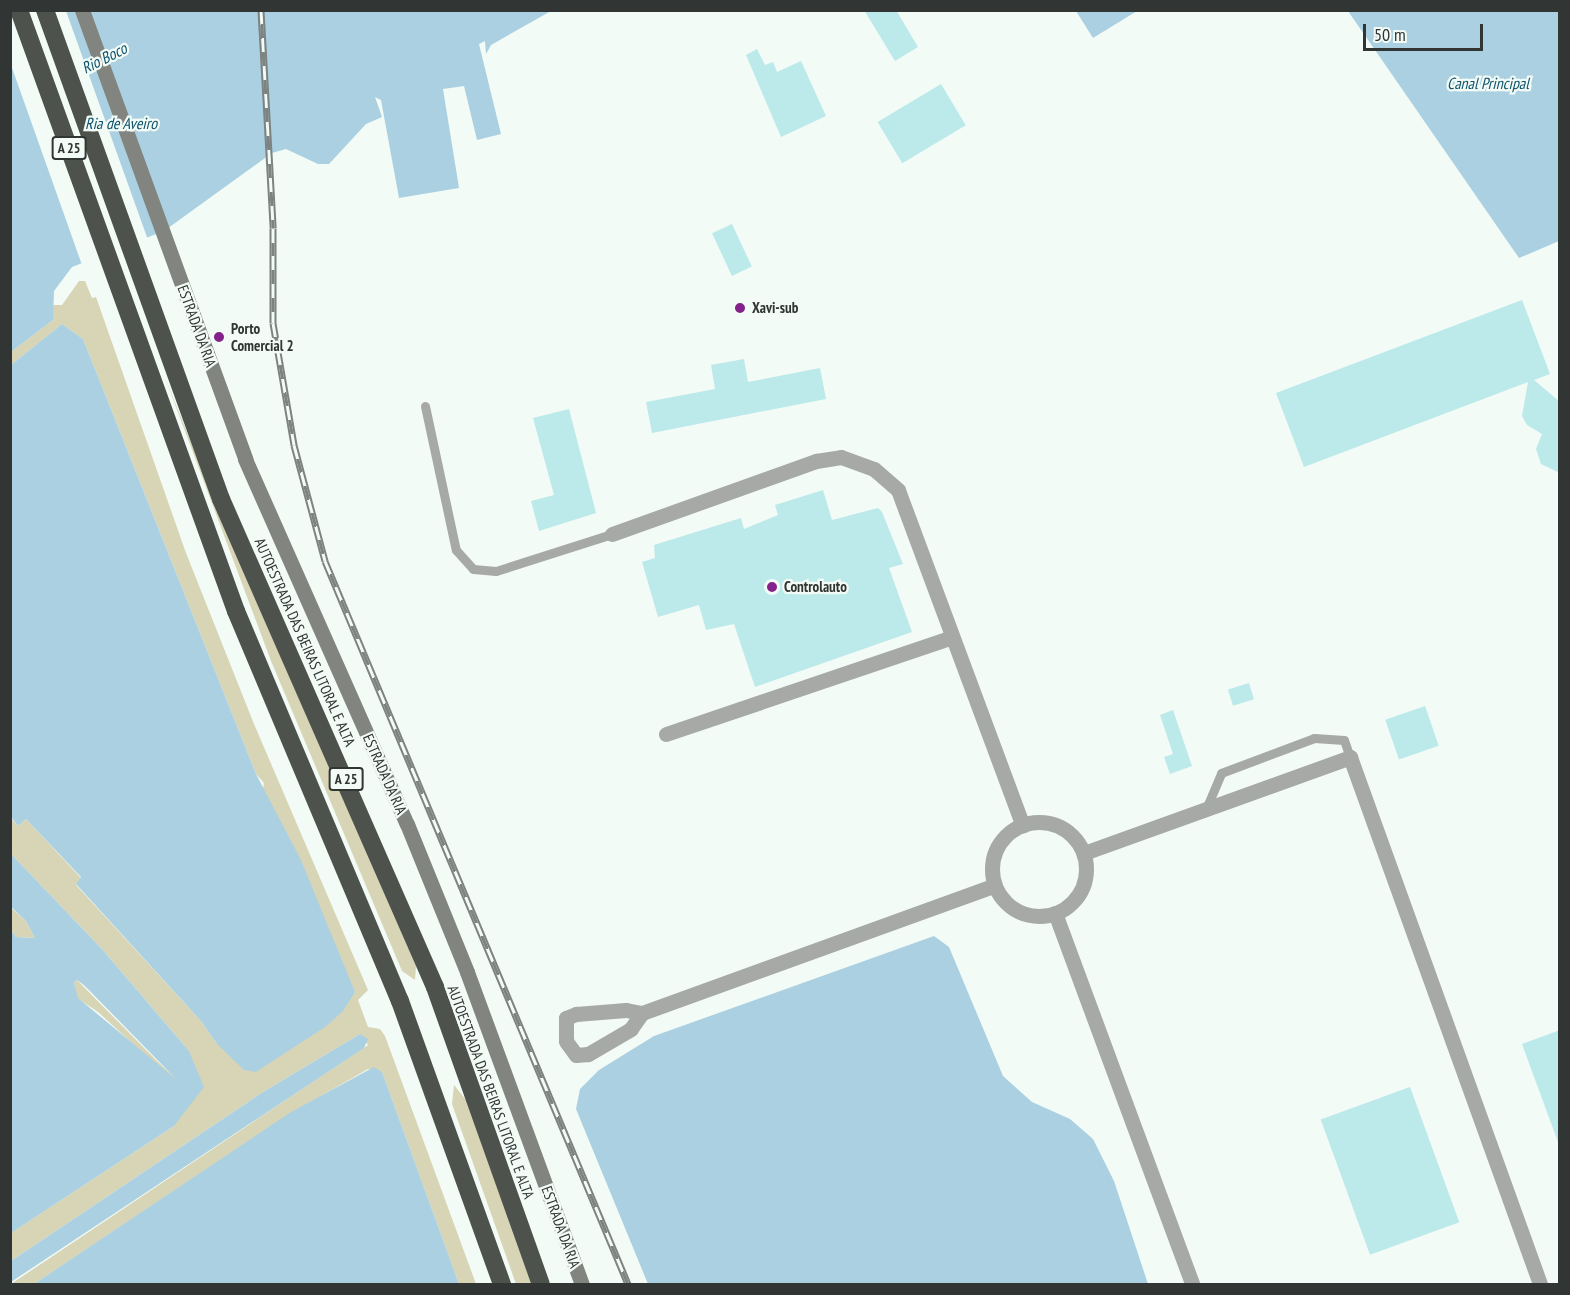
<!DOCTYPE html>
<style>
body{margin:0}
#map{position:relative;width:1570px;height:1295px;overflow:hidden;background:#f2fbf6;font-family:"PT Sans Narrow",sans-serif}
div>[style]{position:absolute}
.green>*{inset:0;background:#d8d5b6}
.water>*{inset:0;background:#abd0e2}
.pier>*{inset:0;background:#f2fbf6}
.building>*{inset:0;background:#bce9ea;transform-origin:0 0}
.lane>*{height:9px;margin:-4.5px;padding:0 4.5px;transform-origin:4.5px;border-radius:4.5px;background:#a7a9a6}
.street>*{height:15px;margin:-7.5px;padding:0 7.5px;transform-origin:7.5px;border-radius:7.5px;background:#a7a9a6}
.street>.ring{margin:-7.5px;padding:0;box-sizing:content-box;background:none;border:15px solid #a7a9a6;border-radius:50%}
.secondary>*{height:15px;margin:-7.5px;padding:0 7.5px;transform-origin:7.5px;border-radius:7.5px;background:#81847f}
.highway>*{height:18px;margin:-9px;padding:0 9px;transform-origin:9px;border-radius:9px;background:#4e524c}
.rail>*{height:7px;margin-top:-3.5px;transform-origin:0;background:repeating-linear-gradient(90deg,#f2fbf6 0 14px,#7d8380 0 28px);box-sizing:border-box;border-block:2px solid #7d8380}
.dots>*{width:16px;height:16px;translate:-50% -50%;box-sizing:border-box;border:3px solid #f2fbf6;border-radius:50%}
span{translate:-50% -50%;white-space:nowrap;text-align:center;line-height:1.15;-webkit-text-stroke:4.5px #f2fbf6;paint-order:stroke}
.shield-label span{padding:2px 4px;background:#f2fbf6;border:2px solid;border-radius:4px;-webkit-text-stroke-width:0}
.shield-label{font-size:14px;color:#313533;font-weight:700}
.poi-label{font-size:15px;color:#313533;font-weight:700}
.left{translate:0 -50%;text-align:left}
.street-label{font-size:15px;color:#313533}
.water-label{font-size:16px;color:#0e526d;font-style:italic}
.frame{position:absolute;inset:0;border:12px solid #313533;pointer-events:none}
.scale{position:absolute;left:1363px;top:24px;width:120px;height:27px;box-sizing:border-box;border:3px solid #313533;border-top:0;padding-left:8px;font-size:18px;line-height:21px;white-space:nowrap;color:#313533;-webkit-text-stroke:4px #f2fbf6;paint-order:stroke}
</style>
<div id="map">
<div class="green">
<div style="clip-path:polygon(79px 281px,85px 281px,92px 298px,96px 297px,186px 553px,254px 724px,368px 990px,358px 1000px,368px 1027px,380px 1029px,385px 1036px,476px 1284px,459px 1284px,382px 1072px,368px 1069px,291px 1113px,34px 1284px,11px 1284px,368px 1045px,360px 1034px,263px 1092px,11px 1261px,11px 1233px,174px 1126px,189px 1051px,101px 948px,11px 854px,10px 817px,18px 826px,26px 819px,81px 878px,76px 885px,201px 1021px,217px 1044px,264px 783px,256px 774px,83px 339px,62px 324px,11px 365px,11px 352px,53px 320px,51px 305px,62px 305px)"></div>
<div style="clip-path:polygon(164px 375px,232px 544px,416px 966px,415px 980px,402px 971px,271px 661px)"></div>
<div style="clip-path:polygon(10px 907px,26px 921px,35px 938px,16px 937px,11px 930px)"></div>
<div style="clip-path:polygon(77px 980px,157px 1061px,179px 1081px,169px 1077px,98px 1012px,77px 998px,74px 982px)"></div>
<div style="clip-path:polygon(454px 1085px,466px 1100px,532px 1284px,516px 1284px,452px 1104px)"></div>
</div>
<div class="water">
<div style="clip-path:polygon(11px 11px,551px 11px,491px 45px,486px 54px,485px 41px,479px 44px,501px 134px,477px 140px,464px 86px,443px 89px,459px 188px,399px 198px,381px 100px,375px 97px,382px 117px,366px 124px,329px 164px,318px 164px,286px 149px,272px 153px,164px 231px,72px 267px,54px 291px,53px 320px,11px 352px)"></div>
<div style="clip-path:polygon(1076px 11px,1137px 11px,1093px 38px)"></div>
<div style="clip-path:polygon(1348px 11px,1559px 11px,1559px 241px,1519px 258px)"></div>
<div style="clip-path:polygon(62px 324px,83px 339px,256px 774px,301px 860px,355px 992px,343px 1011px,325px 1027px,256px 1072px,244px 1070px,217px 1044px,201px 1021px,76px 884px,81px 877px,26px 819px,18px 826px,11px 817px,11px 365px)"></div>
<div style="clip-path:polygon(evenodd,11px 854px,101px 948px,189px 1051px,204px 1087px,174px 1126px,11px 1233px,11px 930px,16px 937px,35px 938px,26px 921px,11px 907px,11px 854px,77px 980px,85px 986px,177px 1080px,78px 998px,74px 982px,77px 980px)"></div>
<div style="clip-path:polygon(934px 936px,949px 947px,1003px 1076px,1032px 1102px,1070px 1119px,1093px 1139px,1114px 1181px,1148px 1284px,648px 1284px,576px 1109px,580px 1089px,599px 1070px,654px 1036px)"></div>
<div style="clip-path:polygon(360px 1034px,368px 1039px,364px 1048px,11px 1282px,11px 1261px,263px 1092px)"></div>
<div style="clip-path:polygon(374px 1067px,382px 1072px,459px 1284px,34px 1284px,291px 1112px)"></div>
</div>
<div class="pier">
<div style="clip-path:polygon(11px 11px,66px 11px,148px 240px,82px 265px,11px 65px)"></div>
</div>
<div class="building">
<div style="clip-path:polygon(864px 10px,896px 10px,918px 47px,895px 61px)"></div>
<div style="clip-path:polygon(757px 49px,765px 65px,773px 62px,777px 72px,801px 61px,826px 116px,781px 137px,746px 55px)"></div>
<div style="left:941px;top:84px;width:48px;height:74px;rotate:59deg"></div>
<div style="left:732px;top:224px;width:47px;height:22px;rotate:65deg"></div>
<div style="clip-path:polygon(1522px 300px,1550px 374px,1534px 380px,1560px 402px,1560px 473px,1541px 464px,1536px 449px,1542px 434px,1527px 425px,1522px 416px,1528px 382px,1304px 467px,1276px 393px)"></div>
<div style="clip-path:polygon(744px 359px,748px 382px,820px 368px,826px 399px,652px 433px,646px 402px,715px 389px,711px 365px)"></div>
<div style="clip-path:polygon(569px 409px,596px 513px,539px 531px,531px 501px,554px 495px,533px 418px)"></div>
<div style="clip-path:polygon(823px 490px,832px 520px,878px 508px,882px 512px,903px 564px,889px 568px,912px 632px,755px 687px,734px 624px,706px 630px,699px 605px,658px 617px,642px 562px,655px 558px,654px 545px,741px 518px,744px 529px,778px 515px,775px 505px)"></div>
<div style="left:1249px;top:683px;width:17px;height:22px;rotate:73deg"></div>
<div style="left:1425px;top:706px;width:42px;height:42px;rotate:71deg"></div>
<div style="clip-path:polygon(1173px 710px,1192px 766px,1170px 774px,1164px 757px,1173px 754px,1160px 715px)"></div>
<div style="clip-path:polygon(1560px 1030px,1560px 1141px,1558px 1142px,1522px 1044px)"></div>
<div style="left:1410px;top:1087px;width:144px;height:95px;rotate:70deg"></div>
</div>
<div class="lane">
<div style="left:425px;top:406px;width:147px;rotate:77.9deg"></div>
<div style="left:456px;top:550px;width:25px;rotate:48deg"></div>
<div style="left:473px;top:569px;width:23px;rotate:5deg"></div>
<div style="left:496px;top:571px;width:122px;rotate:-17.7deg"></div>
<div style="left:1206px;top:809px;width:39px;rotate:-67deg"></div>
<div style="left:1221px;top:773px;width:99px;rotate:-20.6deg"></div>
<div style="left:1314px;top:738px;width:30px;rotate:4deg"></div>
<div style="left:1344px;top:740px;width:18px;rotate:71deg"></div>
</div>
<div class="street">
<div style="left:612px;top:534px;width:217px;rotate:-19.7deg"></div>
<div style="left:816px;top:461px;width:25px;rotate:-9deg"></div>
<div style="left:841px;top:457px;width:35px;rotate:20deg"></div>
<div style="left:874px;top:469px;width:32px;rotate:41deg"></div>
<div style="left:898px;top:490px;width:358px;rotate:69.6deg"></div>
<div style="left:666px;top:734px;width:302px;rotate:-18.7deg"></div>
<div class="ring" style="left:992px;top:822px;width:79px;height:79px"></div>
<div style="left:1084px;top:853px;width:283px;rotate:-19.8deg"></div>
<div style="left:1350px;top:757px;width:560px;rotate:70.17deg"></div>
<div style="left:1055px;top:913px;width:395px;rotate:69.7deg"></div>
<div style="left:642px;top:1013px;width:19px;rotate:125deg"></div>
<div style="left:631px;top:1029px;width:50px;rotate:149.8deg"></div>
<div style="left:588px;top:1054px;width:12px;rotate:175deg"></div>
<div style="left:576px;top:1055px;width:17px;rotate:-126deg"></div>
<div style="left:566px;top:1041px;width:23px;rotate:-90deg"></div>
<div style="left:566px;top:1018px;width:11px;rotate:-22deg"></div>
<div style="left:576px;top:1014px;width:50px;rotate:-4.6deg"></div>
<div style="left:626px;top:1010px;width:16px;rotate:11deg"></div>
<div style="left:642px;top:1013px;width:375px;rotate:-19.9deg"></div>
</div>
<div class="secondary">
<div style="left:82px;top:10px;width:478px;rotate:70deg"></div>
<div style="left:245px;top:459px;width:399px;rotate:66.1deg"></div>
<div style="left:407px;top:824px;width:160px;rotate:67.9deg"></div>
<div style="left:467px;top:972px;width:333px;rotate:69.8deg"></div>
</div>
<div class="highway">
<div style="left:19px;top:10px;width:639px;rotate:70.15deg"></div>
<div style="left:236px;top:611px;width:423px;rotate:67.2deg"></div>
<div style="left:400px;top:1001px;width:301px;rotate:70.2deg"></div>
<div style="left:45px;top:10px;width:520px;rotate:70.21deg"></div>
<div style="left:221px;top:499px;width:533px;rotate:66.32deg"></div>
<div style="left:435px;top:987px;width:315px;rotate:70.4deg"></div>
</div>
<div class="rail">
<div style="left:261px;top:10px;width:218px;rotate:86.8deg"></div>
<div style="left:273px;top:228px;width:95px;rotate:90deg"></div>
<div style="left:273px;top:323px;width:124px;rotate:80.2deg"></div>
<div style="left:294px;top:445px;width:120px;rotate:75deg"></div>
<div style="left:325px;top:561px;width:784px;rotate:67.26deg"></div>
</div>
<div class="dots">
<div style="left:740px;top:308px;background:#84218a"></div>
<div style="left:219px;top:337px;background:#84218a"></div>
<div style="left:772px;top:587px;background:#84218a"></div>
</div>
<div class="shield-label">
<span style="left:69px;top:148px">A 25</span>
<span style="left:346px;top:779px">A 25</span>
</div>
<div class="poi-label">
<span class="left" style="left:752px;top:308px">Xavi-sub</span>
<span class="left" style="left:231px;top:337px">Porto<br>Comercial 2</span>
<span class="left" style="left:784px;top:587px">Controlauto</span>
</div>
<div class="street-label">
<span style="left:197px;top:326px;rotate:70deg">ESTRADA DA RIA</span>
<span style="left:305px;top:642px;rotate:66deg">AUTOESTRADA DAS BEIRAS LITORAL E ALTA</span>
<span style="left:385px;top:774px;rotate:66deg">ESTRADA DA RIA</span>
<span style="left:491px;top:1092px;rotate:70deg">AUTOESTRADA DAS BEIRAS LITORAL E ALTA</span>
<span style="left:561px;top:1227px;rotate:70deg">ESTRADA DA RIA</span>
</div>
<div class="water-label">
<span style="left:104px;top:58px;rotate:-27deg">Rio Boco</span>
<span style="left:1488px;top:83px">Canal Principal</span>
<span style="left:121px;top:123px">Ria de Aveiro</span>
</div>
<div class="frame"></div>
<div class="scale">50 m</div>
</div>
